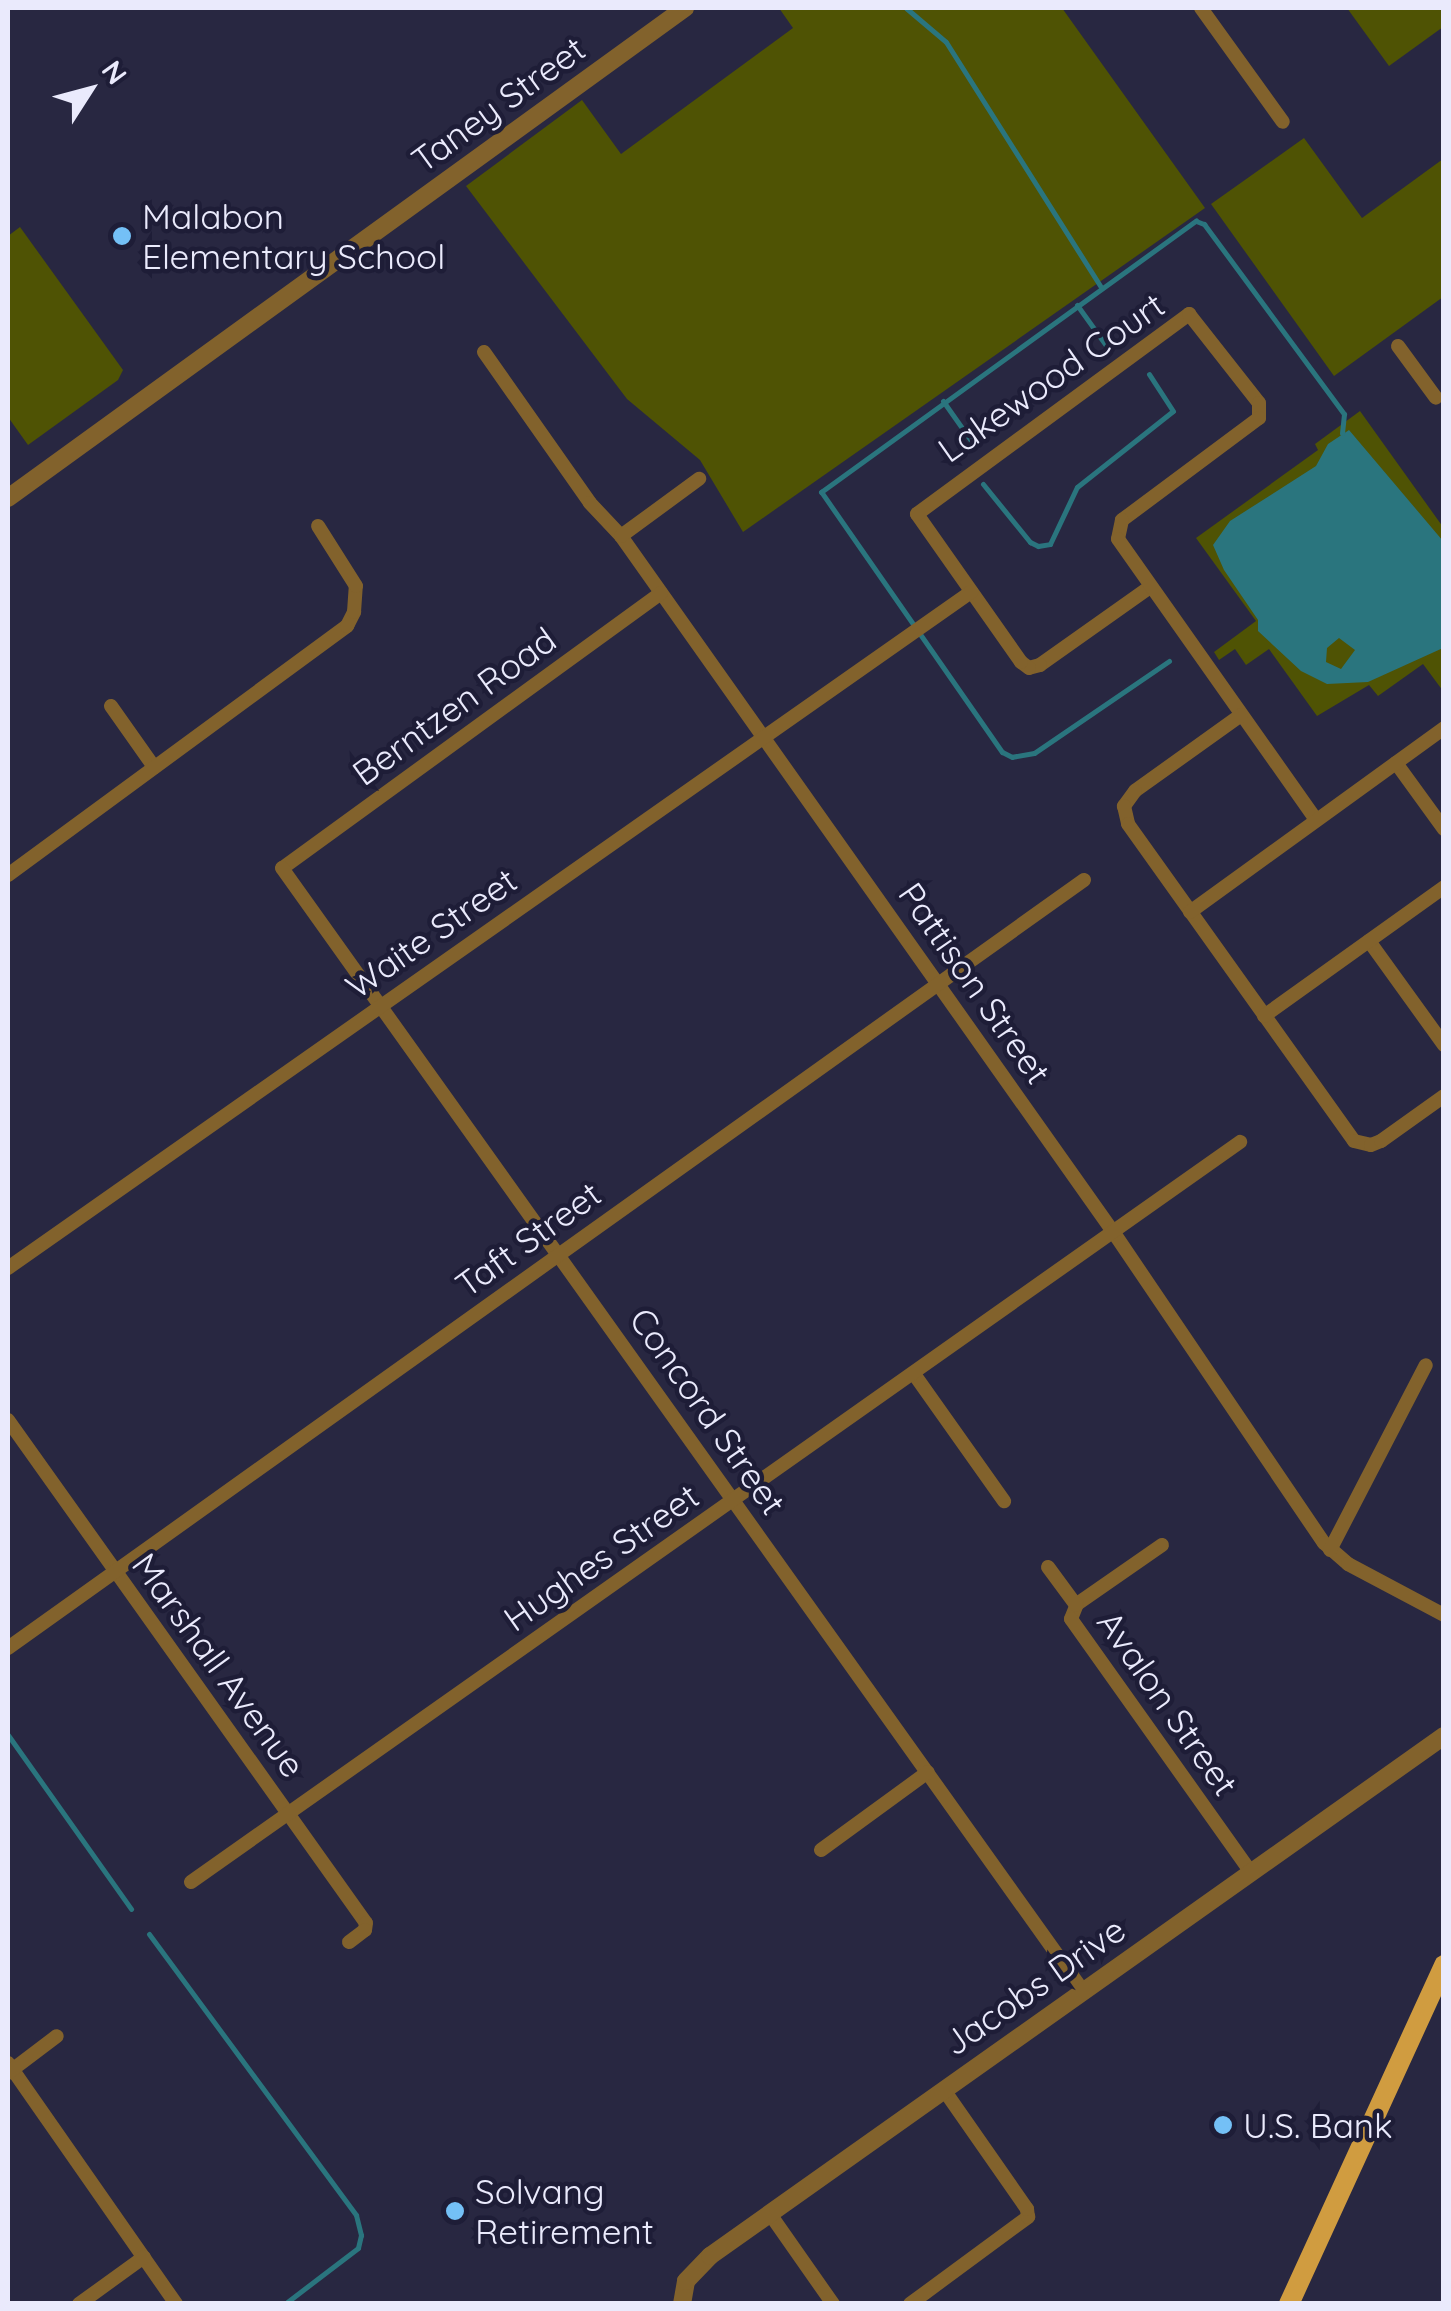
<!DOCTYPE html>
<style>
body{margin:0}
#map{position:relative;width:1451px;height:2311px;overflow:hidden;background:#282741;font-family:Quicksand,sans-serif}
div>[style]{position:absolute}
.green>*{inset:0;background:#4f5304}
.water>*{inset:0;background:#2a757e}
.stream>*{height:5px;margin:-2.5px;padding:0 2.5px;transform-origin:2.5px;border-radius:2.5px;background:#2a757e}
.minor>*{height:14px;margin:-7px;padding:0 7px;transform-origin:7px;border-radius:7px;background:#82622c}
.tertiary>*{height:18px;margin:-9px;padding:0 9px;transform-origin:9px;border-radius:9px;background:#82622c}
.primary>*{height:20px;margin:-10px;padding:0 10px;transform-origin:10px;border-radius:10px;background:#d09c40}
.dots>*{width:28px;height:28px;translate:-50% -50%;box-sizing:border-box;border:5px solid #1e1d37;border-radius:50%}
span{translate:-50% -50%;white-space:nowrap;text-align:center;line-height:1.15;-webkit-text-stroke:9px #1e1d37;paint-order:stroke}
.street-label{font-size:35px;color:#eaeafc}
.poi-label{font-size:35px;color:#eaeafc}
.left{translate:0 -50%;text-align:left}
.frame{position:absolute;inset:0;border:10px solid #eaeafc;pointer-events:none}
.north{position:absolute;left:40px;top:40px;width:100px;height:100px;-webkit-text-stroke:8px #1e1d37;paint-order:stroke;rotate:54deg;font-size:28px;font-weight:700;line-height:40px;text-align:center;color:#eaeafc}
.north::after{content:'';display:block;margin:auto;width:35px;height:45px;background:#eaeafc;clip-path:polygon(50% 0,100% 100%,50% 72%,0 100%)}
</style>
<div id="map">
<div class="green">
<div style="clip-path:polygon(779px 8px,1062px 8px,1205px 208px,743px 532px,700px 460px,627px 399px,466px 186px,582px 100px,621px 154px,793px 28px)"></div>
<div style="clip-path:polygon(1347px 8px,1443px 8px,1443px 27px,1389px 66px)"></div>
<div style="clip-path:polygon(1304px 138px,1362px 218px,1443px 159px,1443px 297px,1334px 376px,1211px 204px)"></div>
<div style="clip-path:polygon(20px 227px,123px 370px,118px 380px,28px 445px,8px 417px,8px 236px)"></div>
<div style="clip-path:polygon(1360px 411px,1443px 527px,1443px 691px,1423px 664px,1378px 696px,1369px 685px,1317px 716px,1269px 649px,1246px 665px,1235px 649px,1219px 660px,1214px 652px,1256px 621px,1196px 538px,1318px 450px,1315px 444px)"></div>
</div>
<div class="water">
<div style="clip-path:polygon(evenodd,1349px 430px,1443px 541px,1443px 648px,1368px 682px,1327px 684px,1301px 671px,1258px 631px,1258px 620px,1224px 570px,1213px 545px,1230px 521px,1316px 466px,1328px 444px,1349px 430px,1339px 638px,1355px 650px,1341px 669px,1326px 662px,1327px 648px,1339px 638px)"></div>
</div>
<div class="stream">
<div style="left:906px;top:8px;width:52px;rotate:40.4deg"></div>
<div style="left:946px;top:42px;width:289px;rotate:57.7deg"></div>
<div style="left:1077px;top:305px;width:57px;rotate:54.3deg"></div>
<div style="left:943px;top:401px;width:54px;rotate:54.8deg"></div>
<div style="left:983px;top:484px;width:75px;rotate:51deg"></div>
<div style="left:1030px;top:542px;width:9px;rotate:27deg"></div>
<div style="left:1038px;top:546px;width:12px;rotate:-9deg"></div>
<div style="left:1050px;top:544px;width:63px;rotate:-64.7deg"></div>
<div style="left:1077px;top:487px;width:122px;rotate:-38.4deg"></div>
<div style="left:1173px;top:411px;width:44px;rotate:-123deg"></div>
<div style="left:1169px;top:661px;width:163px;rotate:145.7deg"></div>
<div style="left:1034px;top:753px;width:22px;rotate:170deg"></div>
<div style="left:1012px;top:757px;width:11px;rotate:-153deg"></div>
<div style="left:1002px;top:752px;width:317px;rotate:-124.8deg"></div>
<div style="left:821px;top:492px;width:463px;rotate:-35.9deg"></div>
<div style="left:1196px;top:221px;width:9px;rotate:21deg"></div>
<div style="left:1204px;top:224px;width:236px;rotate:53.6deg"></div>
<div style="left:1344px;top:414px;width:19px;rotate:96deg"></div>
<div style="left:8px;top:1735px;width:213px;rotate:54.7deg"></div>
<div style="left:149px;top:1934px;width:349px;rotate:53.6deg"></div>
<div style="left:356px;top:2215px;width:21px;rotate:76deg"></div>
<div style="left:361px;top:2235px;width:13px;rotate:103deg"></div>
<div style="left:358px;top:2248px;width:89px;rotate:142.7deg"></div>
</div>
<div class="minor">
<div style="left:1201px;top:8px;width:140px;rotate:54.3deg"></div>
<div style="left:1398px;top:346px;width:64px;rotate:53.8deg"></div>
<div style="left:484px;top:352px;width:184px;rotate:54.9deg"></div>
<div style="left:590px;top:503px;width:45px;rotate:46.8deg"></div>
<div style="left:621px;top:536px;width:854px;rotate:54.73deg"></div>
<div style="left:1114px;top:1233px;width:374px;rotate:55.9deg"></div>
<div style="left:1324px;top:1543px;width:32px;rotate:41deg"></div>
<div style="left:1348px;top:1564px;width:109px;rotate:28deg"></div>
<div style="left:621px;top:536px;width:97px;rotate:-36.2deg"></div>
<div style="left:1150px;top:587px;width:135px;rotate:144.7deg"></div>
<div style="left:1040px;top:665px;width:11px;rotate:165deg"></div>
<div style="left:1029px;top:668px;width:10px;rotate:-143deg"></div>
<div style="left:1021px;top:662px;width:181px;rotate:-125.1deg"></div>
<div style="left:917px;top:514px;width:338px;rotate:-36.3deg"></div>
<div style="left:1189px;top:314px;width:113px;rotate:51.8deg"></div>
<div style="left:1259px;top:403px;width:15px;rotate:90deg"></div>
<div style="left:1259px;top:418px;width:171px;rotate:143.3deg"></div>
<div style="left:1122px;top:520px;width:19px;rotate:102deg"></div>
<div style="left:1118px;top:539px;width:344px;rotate:54.8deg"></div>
<div style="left:661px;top:593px;width:468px;rotate:144deg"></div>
<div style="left:282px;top:868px;width:1379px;rotate:54.5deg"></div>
<div style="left:111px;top:706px;width:75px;rotate:54.8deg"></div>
<div style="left:1241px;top:715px;width:130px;rotate:144.4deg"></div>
<div style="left:1135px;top:791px;width:19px;rotate:126deg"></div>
<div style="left:1124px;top:806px;width:18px;rotate:77deg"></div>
<div style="left:1128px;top:824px;width:389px;rotate:54.5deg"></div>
<div style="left:1354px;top:1141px;width:17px;rotate:13deg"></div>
<div style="left:1371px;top:1145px;width:11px;rotate:-22deg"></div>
<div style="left:1381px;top:1141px;width:77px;rotate:-35.5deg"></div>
<div style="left:1396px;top:763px;width:82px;rotate:54deg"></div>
<div style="left:8px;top:875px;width:421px;rotate:-36.3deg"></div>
<div style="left:347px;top:626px;width:16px;rotate:-63deg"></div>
<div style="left:354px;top:612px;width:26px;rotate:-86deg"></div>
<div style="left:356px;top:586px;width:71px;rotate:-122.3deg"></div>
<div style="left:1190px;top:912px;width:314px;rotate:-35.9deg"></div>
<div style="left:1369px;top:941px;width:128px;rotate:54.2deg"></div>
<div style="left:1264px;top:1016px;width:221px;rotate:-35.6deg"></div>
<div style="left:8px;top:1268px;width:1177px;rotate:-35.07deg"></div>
<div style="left:914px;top:1374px;width:156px;rotate:54.7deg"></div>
<div style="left:8px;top:1420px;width:617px;rotate:54.56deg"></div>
<div style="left:366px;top:1923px;width:7px;rotate:98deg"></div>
<div style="left:365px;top:1930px;width:20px;rotate:143deg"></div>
<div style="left:1162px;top:1545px;width:103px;rotate:145.2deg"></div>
<div style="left:1077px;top:1604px;width:16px;rotate:112deg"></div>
<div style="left:1071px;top:1619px;width:310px;rotate:54.6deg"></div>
<div style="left:1330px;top:1550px;width:208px;rotate:-62.6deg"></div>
<div style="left:1048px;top:1567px;width:47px;rotate:53.6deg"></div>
<div style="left:8px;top:1648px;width:1322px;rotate:-35.52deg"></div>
<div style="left:821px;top:1850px;width:132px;rotate:-36.1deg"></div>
<div style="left:191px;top:1882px;width:1284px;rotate:-35.2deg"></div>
<div style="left:8px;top:2063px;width:294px;rotate:55.1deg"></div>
<div style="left:8px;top:2073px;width:61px;rotate:-37.1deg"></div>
<div style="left:770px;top:2214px;width:110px;rotate:55deg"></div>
<div style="left:79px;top:2304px;width:80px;rotate:-35.9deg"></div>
<div style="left:910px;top:2304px;width:147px;rotate:-36.4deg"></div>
<div style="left:1028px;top:2217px;width:8px;rotate:-97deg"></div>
<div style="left:1027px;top:2209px;width:145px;rotate:-124.9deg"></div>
</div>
<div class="tertiary">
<div style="left:8px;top:498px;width:836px;rotate:-35.9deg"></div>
<div style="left:682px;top:2304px;width:23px;rotate:-80deg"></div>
<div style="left:686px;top:2281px;width:35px;rotate:-46deg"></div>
<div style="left:710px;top:2256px;width:900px;rotate:-35.32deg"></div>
</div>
<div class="primary">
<div style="left:1289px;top:2304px;width:373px;rotate:-65.4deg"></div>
</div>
<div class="dots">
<div style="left:122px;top:236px;background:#74c0f6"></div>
<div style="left:1223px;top:2125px;background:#74c0f6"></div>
<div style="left:455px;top:2211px;background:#74c0f6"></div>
</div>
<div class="street-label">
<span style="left:498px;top:104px;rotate:-36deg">Taney Street</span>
<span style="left:1051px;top:377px;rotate:-35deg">Lakewood Court</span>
<span style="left:454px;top:706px;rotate:-36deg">Berntzen Road</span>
<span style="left:431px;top:933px;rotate:-35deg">Waite Street</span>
<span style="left:975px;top:983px;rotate:55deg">Pattison Street</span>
<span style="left:528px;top:1239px;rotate:-36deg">Taft Street</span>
<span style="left:708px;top:1411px;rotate:55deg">Concord Street</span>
<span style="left:601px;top:1557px;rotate:-35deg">Hughes Street</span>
<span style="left:219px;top:1665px;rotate:54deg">Marshall Avenue</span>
<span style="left:1168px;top:1703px;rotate:55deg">Avalon Street</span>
<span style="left:1034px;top:1986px;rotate:-35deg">Jacobs Drive</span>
</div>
<div class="poi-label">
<span class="left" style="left:142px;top:236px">Malabon<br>Elementary School</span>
<span class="left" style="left:1243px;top:2125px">U.S. Bank</span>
<span class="left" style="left:475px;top:2211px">Solvang<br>Retirement</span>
</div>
<div class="frame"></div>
<div class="north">N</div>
</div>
